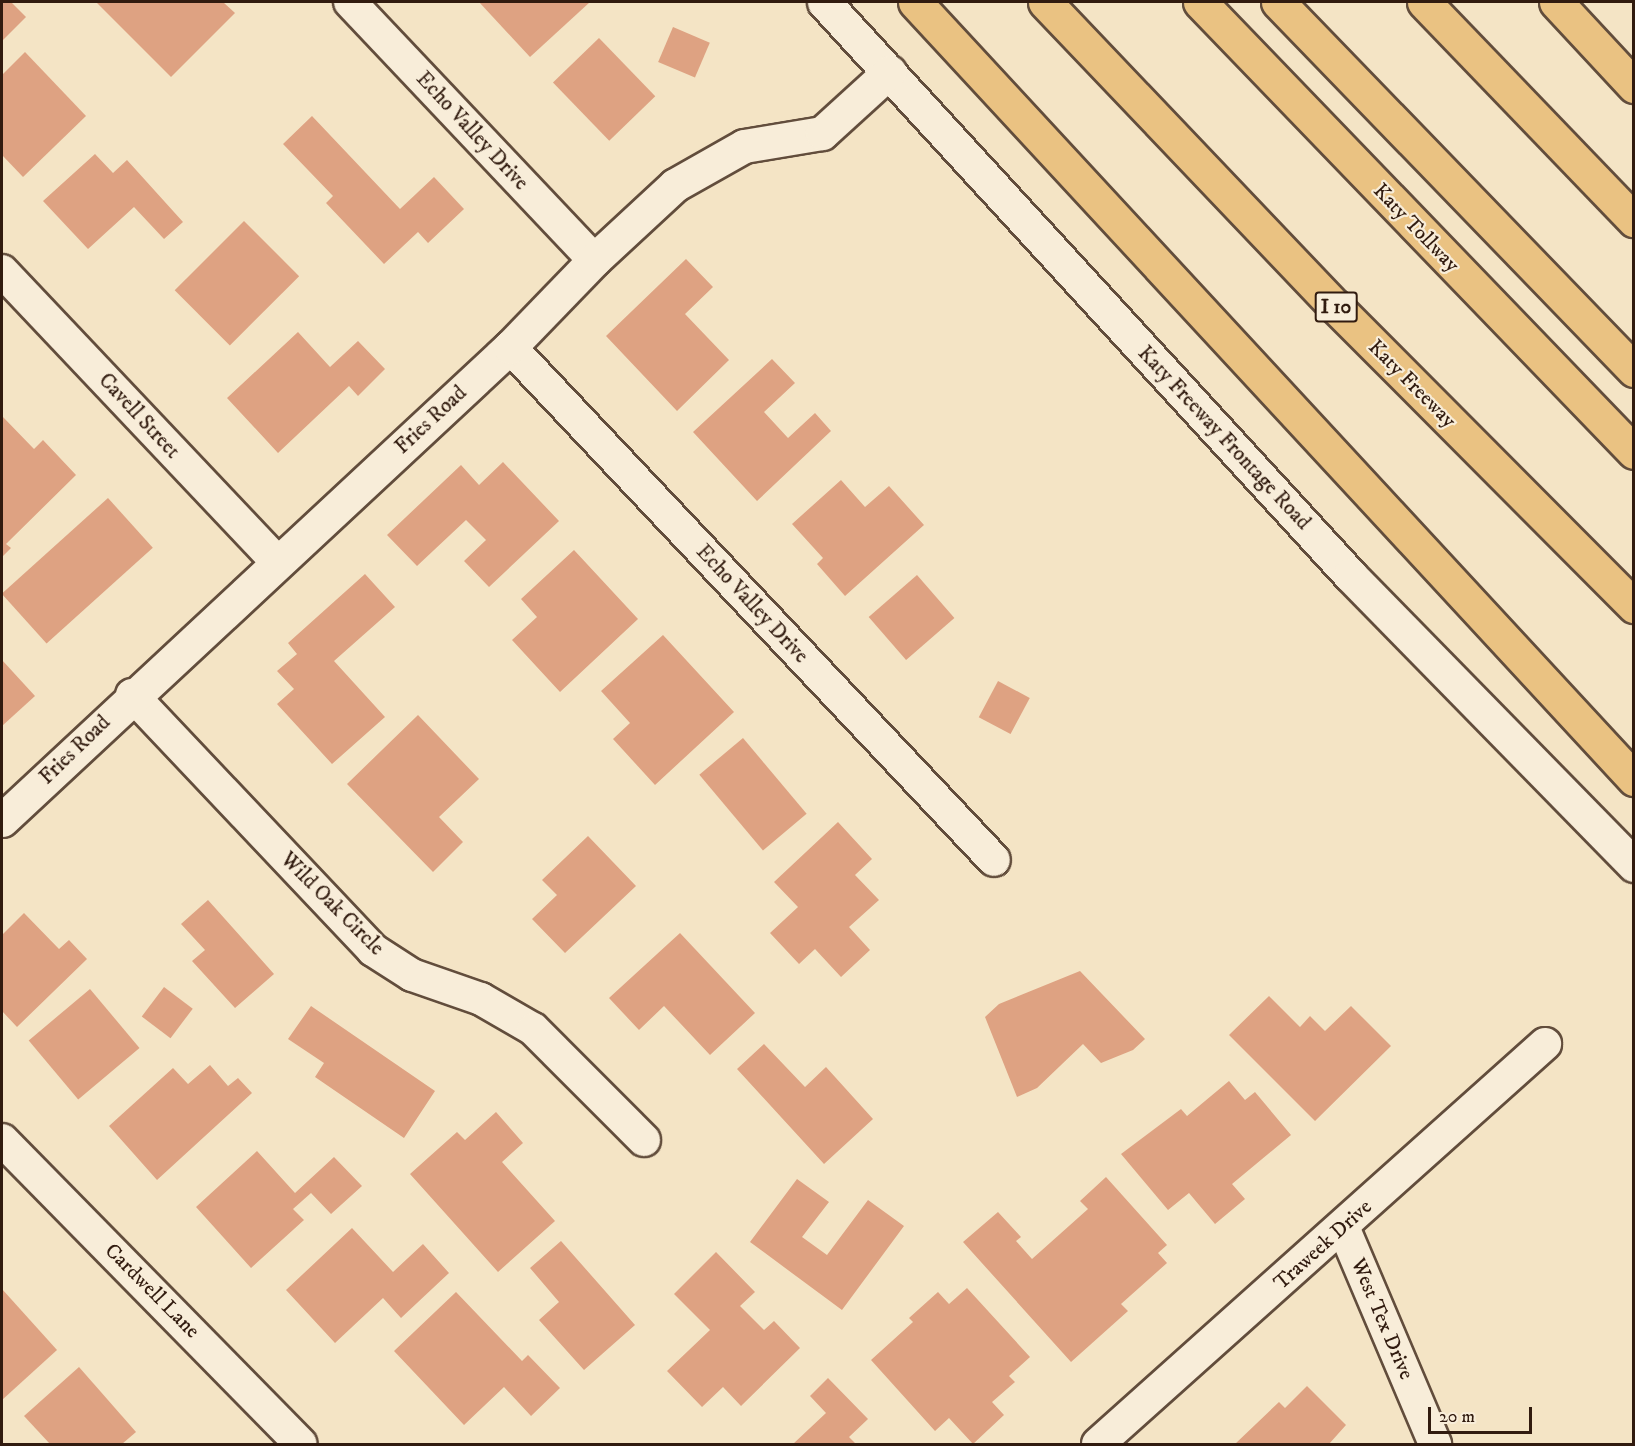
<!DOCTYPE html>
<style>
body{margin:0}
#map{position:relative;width:1635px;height:1446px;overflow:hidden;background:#f4e4c5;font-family:"IM FELL DW Pica",serif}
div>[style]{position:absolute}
.building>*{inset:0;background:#dea282;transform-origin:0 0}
.roads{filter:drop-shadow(2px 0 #624d3c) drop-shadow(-2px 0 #624d3c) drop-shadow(0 2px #624d3c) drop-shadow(0 -2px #624d3c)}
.street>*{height:32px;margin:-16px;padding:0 16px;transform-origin:16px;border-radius:16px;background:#f8edd9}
.secondary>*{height:33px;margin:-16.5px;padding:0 16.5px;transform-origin:16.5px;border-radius:16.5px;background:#f8edd9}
.highway>*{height:33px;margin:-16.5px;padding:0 16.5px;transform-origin:16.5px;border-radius:16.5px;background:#eac282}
span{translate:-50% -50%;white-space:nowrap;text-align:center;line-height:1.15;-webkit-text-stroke:4.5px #f8edd9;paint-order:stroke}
.shield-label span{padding:2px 4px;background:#f8edd9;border:2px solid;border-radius:4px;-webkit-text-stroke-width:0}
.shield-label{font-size:20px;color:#311b0f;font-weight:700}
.street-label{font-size:21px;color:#311b0f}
.frame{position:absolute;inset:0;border:3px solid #311b0f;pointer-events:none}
.scale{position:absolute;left:1428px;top:1407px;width:104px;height:27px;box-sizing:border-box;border:3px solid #311b0f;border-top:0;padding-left:8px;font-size:18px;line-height:21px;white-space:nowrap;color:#311b0f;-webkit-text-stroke:4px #f8edd9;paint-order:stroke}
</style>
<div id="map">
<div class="building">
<div style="clip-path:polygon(2px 2px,11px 2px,26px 17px,2px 41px)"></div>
<div style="clip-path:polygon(96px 2px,223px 2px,235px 13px,171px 77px)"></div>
<div style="clip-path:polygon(479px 2px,590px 2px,530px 57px)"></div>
<div style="left:673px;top:27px;width:40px;height:38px;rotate:23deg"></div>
<div style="left:599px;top:38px;width:81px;height:64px;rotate:46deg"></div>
<div style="clip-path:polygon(25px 52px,86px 116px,23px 177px,2px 155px,2px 75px)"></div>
<div style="clip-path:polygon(312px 116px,400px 209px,434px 177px,464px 209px,428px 243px,418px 232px,384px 264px,326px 203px,333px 196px,283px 144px)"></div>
<div style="clip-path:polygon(95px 154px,113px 173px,127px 160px,183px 222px,164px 239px,134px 207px,88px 249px,43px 201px)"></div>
<div style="left:244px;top:221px;width:78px;height:98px;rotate:45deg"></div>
<div style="clip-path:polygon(686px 259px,713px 287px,685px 314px,729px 360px,677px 411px,606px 336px)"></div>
<div style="clip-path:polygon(298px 332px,330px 367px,358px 341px,385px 369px,358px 396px,349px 386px,278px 453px,227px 398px)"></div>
<div style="clip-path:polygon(772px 359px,795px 383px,764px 412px,788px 438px,815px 413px,831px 431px,757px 501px,693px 432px)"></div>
<div style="clip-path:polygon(2px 416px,34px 449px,43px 440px,76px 475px,6px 544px,11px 548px,2px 557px)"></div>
<div style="clip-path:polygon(503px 462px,559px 521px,489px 587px,464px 561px,486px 540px,466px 520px,417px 566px,387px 535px,461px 465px,479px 485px)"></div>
<div style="clip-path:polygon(841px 480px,865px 507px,889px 486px,924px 525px,845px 596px,817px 564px,823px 558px,792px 524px)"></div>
<div style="left:108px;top:498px;width:67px;height:143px;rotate:48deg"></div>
<div style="clip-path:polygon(574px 550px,638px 619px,560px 692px,512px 640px,537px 617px,521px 599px)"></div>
<div style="clip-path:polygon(365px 574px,395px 607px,334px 661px,385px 717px,332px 764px,277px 704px,294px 689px,277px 671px,297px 654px,288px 643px)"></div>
<div style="left:917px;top:575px;width:57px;height:64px;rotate:49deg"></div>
<div style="clip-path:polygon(663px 635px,734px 712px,655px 785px,613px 739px,630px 723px,601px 691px)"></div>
<div style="clip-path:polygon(2px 660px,35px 696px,2px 726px)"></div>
<div style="left:998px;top:681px;width:36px;height:41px;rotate:28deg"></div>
<div style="clip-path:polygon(418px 715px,479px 779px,439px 817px,463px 842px,433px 872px,347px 784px)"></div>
<div style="left:743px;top:738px;width:99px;height:57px;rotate:50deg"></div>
<div style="clip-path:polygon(838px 822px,872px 859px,855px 875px,879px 900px,849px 927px,870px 950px,841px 977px,815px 949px,799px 964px,770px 933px,798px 907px,774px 882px)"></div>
<div style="clip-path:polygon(588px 836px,636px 886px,565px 953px,532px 919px,557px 895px,542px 880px)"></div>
<div style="clip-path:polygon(208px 900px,274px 974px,235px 1008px,192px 961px,205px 950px,181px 924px)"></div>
<div style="clip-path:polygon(24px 913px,59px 949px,69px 940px,87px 959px,17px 1027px,2px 1011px,2px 935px)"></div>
<div style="clip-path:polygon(680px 933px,755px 1013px,710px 1055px,664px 1006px,639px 1030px,609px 998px)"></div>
<div style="clip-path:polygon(1080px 971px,1145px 1039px,1133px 1050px,1101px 1063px,1083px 1044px,1037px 1088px,1017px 1097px,985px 1017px,999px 1004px)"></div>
<div style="left:164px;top:987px;width:36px;height:37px;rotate:37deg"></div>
<div style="left:90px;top:989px;width:77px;height:80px;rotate:50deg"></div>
<div style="clip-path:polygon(1269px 996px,1300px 1027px,1310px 1016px,1325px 1031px,1351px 1006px,1391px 1046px,1315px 1121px,1229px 1035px)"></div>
<div style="clip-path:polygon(311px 1006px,435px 1091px,404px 1138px,315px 1077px,324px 1063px,288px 1039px)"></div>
<div style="clip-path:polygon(764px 1044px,805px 1087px,826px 1067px,873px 1119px,824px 1164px,737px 1069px)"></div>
<div style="clip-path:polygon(210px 1065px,228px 1086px,238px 1078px,252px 1093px,157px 1180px,109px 1126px,173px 1068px,188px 1084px)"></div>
<div style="clip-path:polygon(1229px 1081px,1245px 1100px,1255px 1092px,1291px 1135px,1232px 1184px,1245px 1199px,1215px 1224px,1189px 1193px,1168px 1210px,1121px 1154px,1181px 1109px,1187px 1116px)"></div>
<div style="clip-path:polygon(496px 1112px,523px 1143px,502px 1162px,555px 1221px,498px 1272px,410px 1174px,457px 1132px,465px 1140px)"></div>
<div style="clip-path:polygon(257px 1151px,295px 1193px,334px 1157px,362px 1186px,331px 1214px,311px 1193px,293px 1209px,304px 1220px,251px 1268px,196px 1207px)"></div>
<div style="clip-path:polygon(1106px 1177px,1167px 1245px,1158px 1253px,1167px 1263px,1121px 1304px,1128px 1311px,1071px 1362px,963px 1242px,998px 1212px,1021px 1237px,1016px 1241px,1032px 1259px,1088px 1209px,1080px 1201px)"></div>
<div style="clip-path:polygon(797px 1179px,829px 1202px,802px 1237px,827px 1255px,868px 1200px,904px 1226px,842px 1310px,750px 1242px)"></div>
<div style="clip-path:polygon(352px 1228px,393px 1272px,423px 1244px,449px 1273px,401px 1318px,383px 1298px,335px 1343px,286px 1290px)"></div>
<div style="clip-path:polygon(561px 1241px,635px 1325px,584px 1370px,539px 1320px,559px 1302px,530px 1268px)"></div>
<div style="clip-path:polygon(716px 1252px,755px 1292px,740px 1306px,764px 1330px,774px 1321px,800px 1348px,741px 1406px,723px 1387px,702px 1407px,667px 1371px,710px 1330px,674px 1294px)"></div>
<div style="clip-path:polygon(967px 1288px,1030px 1357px,1009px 1376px,1015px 1382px,992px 1402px,1004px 1415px,973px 1444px,949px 1418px,935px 1431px,871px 1360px,913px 1322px,909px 1318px,938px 1292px,949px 1304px)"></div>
<div style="clip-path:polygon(2px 1289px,57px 1350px,2px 1400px)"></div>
<div style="clip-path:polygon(456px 1292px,522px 1361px,528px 1355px,560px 1388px,531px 1416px,504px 1387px,464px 1425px,394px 1351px)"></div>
<div style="clip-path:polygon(79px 1367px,136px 1432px,122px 1444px,50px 1444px,24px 1416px)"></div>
<div style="clip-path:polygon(828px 1378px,868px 1419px,849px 1437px,856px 1444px,793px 1444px,826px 1413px,810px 1396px)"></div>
<div style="clip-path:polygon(1307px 1386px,1346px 1425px,1329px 1444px,1235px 1444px,1279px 1402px,1285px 1408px)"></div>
</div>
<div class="roads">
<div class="street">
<div style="left:350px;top:2px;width:355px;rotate:46.6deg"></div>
<div style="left:2px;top:271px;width:400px;rotate:46.6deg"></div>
<div style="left:510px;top:347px;width:705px;rotate:46.67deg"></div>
<div style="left:132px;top:695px;width:351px;rotate:46.6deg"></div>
<div style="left:373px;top:950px;width:46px;rotate:32.7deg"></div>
<div style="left:412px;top:975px;width:73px;rotate:19.2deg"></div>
<div style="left:481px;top:999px;width:60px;rotate:30deg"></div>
<div style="left:533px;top:1029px;width:157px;rotate:45deg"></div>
<div style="left:2px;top:1140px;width:426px;rotate:45.5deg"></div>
<div style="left:1343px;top:1227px;width:236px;rotate:67deg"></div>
<div style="left:1098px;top:1444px;width:600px;rotate:-41.82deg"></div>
</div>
<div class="secondary">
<div style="left:824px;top:2px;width:778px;rotate:47.45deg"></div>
<div style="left:1350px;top:575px;width:406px;rotate:45.6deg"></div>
<div style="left:2px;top:820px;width:694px;rotate:-42.96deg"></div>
<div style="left:510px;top:347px;width:121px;rotate:-46deg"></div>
<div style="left:594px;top:260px;width:110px;rotate:-42.8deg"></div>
<div style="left:675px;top:185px;width:79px;rotate:-29.5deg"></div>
<div style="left:744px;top:146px;width:79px;rotate:-9.5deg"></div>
<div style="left:822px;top:133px;width:91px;rotate:-42.3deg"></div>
</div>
<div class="highway">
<div style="left:915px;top:2px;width:1059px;rotate:47.22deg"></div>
<div style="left:1045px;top:2px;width:420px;rotate:46.4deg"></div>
<div style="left:1335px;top:306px;width:424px;rotate:45.1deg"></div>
<div style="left:1200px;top:2px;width:625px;rotate:46.04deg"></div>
<div style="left:1278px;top:2px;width:512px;rotate:45.95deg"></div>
<div style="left:1424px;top:2px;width:303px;rotate:46.1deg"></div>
<div style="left:1556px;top:2px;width:115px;rotate:47.1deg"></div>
</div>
</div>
<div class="shield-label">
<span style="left:1336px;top:307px">I 10</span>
</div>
<div class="street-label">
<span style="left:472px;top:131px;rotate:47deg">Echo Valley Drive</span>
<span style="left:1416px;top:228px;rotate:46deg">Katy Tollway</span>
<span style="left:1412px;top:384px;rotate:45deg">Katy Freeway</span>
<span style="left:139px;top:416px;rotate:47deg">Cavell Street</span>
<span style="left:431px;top:420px;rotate:-43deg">Fries Road</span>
<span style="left:1224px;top:438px;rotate:47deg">Katy Freeway Frontage Road</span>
<span style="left:752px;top:604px;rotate:47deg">Echo Valley Drive</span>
<span style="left:75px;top:750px;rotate:-44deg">Fries Road</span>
<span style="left:332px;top:904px;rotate:45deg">Wild Oak Circle</span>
<span style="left:1323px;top:1245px;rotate:-42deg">Traweek Drive</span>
<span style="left:152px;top:1291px;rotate:45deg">Cardwell Lane</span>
<span style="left:1382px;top:1319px;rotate:67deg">West Tex Drive</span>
</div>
<div class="frame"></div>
<div class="scale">20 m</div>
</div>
